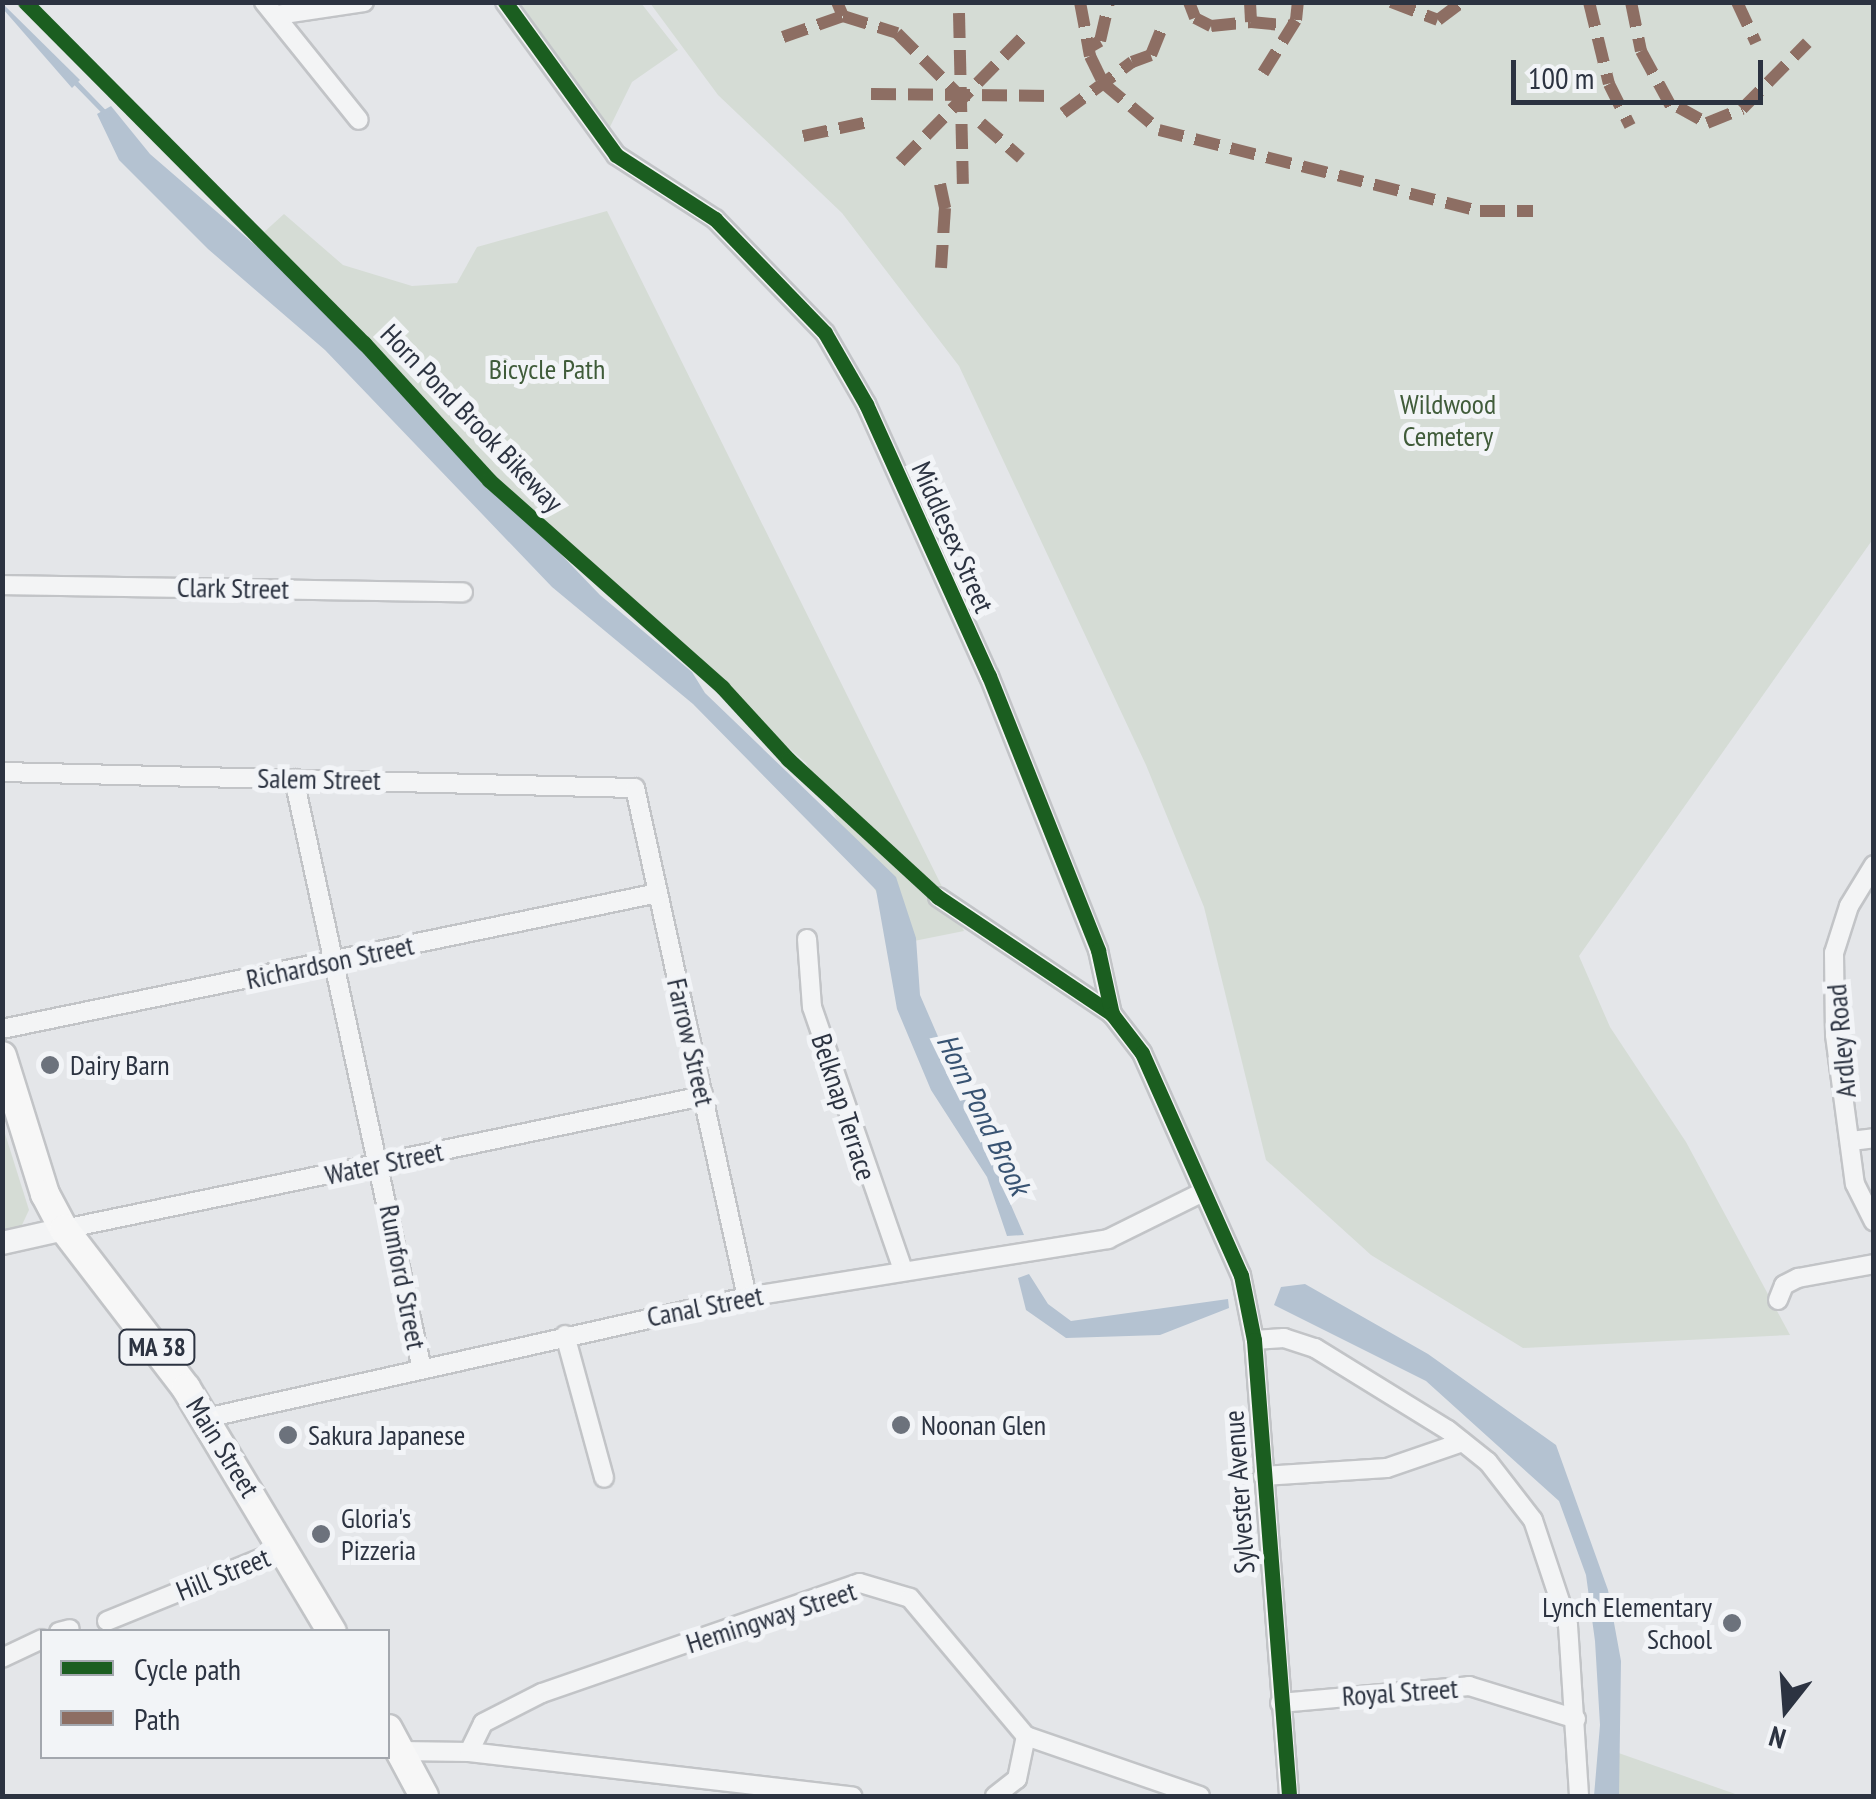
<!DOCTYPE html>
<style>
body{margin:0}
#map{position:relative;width:1876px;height:1799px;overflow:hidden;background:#e4e6e9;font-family:"PT Sans Narrow",sans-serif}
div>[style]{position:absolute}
.green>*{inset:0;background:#d5dcd5}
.water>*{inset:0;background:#b4c2d1}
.stream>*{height:5px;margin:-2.5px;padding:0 2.5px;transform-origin:2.5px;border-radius:2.5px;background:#b4c2d1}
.roads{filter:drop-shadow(2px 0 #c2c4c7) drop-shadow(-2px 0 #c2c4c7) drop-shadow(0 2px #c2c4c7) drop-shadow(0 -2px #c2c4c7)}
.minor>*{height:18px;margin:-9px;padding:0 9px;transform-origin:9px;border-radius:9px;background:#f3f4f5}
.tertiary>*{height:22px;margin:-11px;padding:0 11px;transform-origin:11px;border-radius:11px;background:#f3f4f5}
.primary>*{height:28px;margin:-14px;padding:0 14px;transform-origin:14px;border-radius:14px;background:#f7f7f7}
.quiet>*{height:12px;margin-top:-6px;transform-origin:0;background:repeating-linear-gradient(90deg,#8d6e63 0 25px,transparent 0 37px)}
.cycleway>*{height:15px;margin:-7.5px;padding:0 7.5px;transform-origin:7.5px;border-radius:7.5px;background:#1b5e20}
.dots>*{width:28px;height:28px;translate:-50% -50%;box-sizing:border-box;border:5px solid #f2f4f7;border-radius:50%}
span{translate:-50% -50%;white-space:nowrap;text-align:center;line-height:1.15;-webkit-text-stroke:10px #f2f4f7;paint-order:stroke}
.shield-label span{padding:2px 8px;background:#f2f4f7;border:2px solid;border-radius:8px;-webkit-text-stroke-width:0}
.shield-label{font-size:25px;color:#2c3341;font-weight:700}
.park-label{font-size:28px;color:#405c3a}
.street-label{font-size:28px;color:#2c3341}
.poi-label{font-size:28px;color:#2c3341}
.left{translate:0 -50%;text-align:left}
.right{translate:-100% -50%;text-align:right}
.water-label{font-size:30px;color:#385372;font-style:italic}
.frame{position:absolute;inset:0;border:5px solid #2c3341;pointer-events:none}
.legend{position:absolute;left:40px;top:1629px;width:350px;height:130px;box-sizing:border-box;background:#f2f4f7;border:2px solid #a3a7ae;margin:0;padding:12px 18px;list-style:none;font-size:30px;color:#2c3341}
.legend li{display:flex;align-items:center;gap:20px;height:50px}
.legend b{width:50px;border:2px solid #a3a7ae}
.north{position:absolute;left:1736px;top:1659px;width:100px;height:100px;-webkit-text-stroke:8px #f2f4f7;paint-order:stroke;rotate:197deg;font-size:28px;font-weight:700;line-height:40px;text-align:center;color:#2c3341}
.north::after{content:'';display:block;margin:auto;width:35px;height:45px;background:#2c3341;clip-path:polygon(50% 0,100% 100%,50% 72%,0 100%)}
.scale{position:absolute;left:1511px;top:60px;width:252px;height:45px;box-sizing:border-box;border:5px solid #2c3341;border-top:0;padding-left:12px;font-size:30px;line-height:35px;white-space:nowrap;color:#2c3341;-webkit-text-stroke:8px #f2f4f7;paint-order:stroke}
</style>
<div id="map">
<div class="green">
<div style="clip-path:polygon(517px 3px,641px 3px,678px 50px,632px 82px,606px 135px)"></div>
<div style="clip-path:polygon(650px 3px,1873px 3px,1873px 539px,1579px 956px,1610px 1027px,1686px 1142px,1790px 1335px,1523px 1348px,1371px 1255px,1266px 1160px,1204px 907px,1146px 765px,959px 366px,842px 213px,718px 95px)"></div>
<div style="clip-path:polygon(607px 211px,964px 931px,904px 943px,806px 763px,231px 262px,284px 214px,343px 265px,412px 286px,457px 283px,477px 247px)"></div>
<div style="clip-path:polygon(2px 1124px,29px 1210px,21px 1227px,2px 1233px)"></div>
<div style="clip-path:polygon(1610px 1750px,1741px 1796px,1598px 1796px)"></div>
</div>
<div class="water">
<div style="clip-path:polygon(2px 3px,80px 80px,72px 88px,3px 9px)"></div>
<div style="clip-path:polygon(111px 106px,150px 154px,306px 289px,600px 595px,692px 672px,705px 693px,896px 877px,916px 938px,920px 995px,1024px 1235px,1007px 1236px,987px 1177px,931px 1090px,897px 1009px,876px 890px,693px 704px,552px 587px,325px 350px,208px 249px,119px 160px,97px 114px)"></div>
<div style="clip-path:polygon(1029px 1274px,1048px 1304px,1071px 1321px,1228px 1299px,1229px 1308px,1160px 1335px,1066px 1338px,1026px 1310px,1018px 1278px)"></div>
<div style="clip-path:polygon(1305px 1284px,1428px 1354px,1556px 1445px,1608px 1590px,1621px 1661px,1619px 1796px,1594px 1796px,1600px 1725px,1595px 1641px,1586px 1575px,1559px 1501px,1426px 1381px,1274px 1305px,1281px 1287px)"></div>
</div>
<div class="stream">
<div style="left:73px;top:80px;width:49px;rotate:45.8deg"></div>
</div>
<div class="roads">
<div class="minor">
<div style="left:264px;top:2px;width:151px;rotate:51.2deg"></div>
<div style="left:505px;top:2px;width:189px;rotate:54deg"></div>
<div style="left:616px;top:155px;width:118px;rotate:32.9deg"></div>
<div style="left:715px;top:219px;width:158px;rotate:46deg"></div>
<div style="left:825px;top:333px;width:82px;rotate:60deg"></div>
<div style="left:866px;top:404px;width:299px;rotate:65.7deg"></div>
<div style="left:989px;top:676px;width:295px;rotate:68.3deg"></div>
<div style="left:1098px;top:950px;width:66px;rotate:77.7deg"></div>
<div style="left:1112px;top:1014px;width:49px;rotate:52.4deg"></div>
<div style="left:1142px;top:1053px;width:243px;rotate:66deg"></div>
<div style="left:1241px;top:1275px;width:66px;rotate:78.7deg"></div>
<div style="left:1254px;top:1340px;width:457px;rotate:85.6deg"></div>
<div style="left:277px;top:15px;width:88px;rotate:-8.5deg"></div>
<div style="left:2px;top:585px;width:461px;rotate:0.9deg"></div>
<div style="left:2px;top:772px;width:633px;rotate:1.45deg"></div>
<div style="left:635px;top:788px;width:521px;rotate:77.59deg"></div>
<div style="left:294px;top:779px;width:600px;rotate:77.77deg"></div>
<div style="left:1874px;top:865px;width:48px;rotate:121.4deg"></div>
<div style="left:1849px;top:906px;width:49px;rotate:107.7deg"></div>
<div style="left:1834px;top:953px;width:82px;rotate:89.3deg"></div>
<div style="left:1835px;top:1035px;width:150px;rotate:82.4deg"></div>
<div style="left:1855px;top:1184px;width:42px;rotate:63.4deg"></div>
<div style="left:938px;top:897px;width:210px;rotate:33.9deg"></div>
<div style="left:807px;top:939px;width:68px;rotate:85.8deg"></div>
<div style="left:812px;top:1007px;width:278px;rotate:70.9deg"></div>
<div style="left:2px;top:1029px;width:670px;rotate:-11.71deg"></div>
<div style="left:1851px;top:1141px;width:23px;rotate:-7deg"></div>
<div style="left:64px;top:1229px;width:653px;rotate:-11.76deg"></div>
<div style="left:1778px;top:1300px;width:16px;rotate:-68deg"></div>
<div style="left:1784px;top:1285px;width:16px;rotate:-27deg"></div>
<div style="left:1798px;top:1278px;width:77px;rotate:-10.4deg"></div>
<div style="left:565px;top:1335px;width:148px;rotate:74.7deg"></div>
<div style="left:1254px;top:1340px;width:30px;rotate:-4deg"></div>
<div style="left:1284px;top:1338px;width:33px;rotate:18deg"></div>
<div style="left:1315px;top:1348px;width:156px;rotate:31.7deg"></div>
<div style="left:1448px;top:1430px;width:51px;rotate:38.7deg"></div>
<div style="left:1488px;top:1462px;width:73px;rotate:52.2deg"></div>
<div style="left:1533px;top:1520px;width:111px;rotate:71.6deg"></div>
<div style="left:1568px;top:1625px;width:171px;rotate:86.3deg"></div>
<div style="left:206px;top:1418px;width:554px;rotate:-12.61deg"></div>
<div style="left:747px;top:1297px;width:366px;rotate:-9.1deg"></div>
<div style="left:1108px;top:1239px;width:104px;rotate:-26.3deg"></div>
<div style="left:1263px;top:1476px;width:124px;rotate:-3.7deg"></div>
<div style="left:1387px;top:1468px;width:80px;rotate:-18.9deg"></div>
<div style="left:107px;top:1621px;width:191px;rotate:-22.1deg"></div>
<div style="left:59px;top:1632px;width:11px;rotate:-15deg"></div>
<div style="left:2px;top:1658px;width:44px;rotate:-25.4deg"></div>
<div style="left:1280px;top:1703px;width:190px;rotate:-5.1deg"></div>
<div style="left:1469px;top:1686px;width:112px;rotate:17.1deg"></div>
<div style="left:400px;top:1751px;width:69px;rotate:0.8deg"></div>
<div style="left:469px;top:1752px;width:386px;rotate:6.6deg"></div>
<div style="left:469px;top:1752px;width:32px;rotate:-64deg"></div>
<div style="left:483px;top:1723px;width:66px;rotate:-27deg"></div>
<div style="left:542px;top:1693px;width:336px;rotate:-19.1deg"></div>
<div style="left:860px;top:1583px;width:52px;rotate:16.7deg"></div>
<div style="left:910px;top:1598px;width:180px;rotate:50deg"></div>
<div style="left:1026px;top:1736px;width:184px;rotate:19deg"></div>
<div style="left:995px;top:1796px;width:28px;rotate:-38deg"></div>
<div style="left:1017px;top:1779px;width:44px;rotate:-78.2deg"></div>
</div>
<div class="tertiary">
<div style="left:2px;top:1243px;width:64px;rotate:-12.7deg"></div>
</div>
<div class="primary">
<div style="left:2px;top:1056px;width:145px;rotate:72.7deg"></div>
<div style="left:45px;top:1194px;width:40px;rotate:62deg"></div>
<div style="left:64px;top:1229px;width:200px;rotate:52.5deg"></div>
<div style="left:186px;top:1388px;width:284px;rotate:59.1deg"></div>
<div style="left:388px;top:1729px;width:76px;rotate:61.8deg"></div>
</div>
</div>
<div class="quiet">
<div style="left:837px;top:2px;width:15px;rotate:67deg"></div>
<div style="left:843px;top:16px;width:57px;rotate:17.5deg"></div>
<div style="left:897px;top:33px;width:88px;rotate:45deg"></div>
<div style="left:1080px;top:2px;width:55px;rotate:79.5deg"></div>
<div style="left:1090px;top:56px;width:30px;rotate:64deg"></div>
<div style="left:1103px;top:83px;width:73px;rotate:40deg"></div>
<div style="left:1159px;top:130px;width:331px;rotate:14.2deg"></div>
<div style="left:1480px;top:211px;width:53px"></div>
<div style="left:1189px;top:2px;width:17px;rotate:69deg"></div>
<div style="left:1195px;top:18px;width:18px;rotate:27deg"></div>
<div style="left:1211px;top:26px;width:40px;rotate:-5.7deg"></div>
<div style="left:1250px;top:2px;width:20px;rotate:87deg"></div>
<div style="left:1251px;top:22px;width:41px;rotate:5.6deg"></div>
<div style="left:1391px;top:2px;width:50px;rotate:21deg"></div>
<div style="left:1438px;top:20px;width:30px;rotate:-37deg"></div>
<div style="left:1589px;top:2px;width:84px;rotate:76.3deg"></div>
<div style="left:1609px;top:84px;width:47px;rotate:63.4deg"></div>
<div style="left:1631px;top:2px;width:50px;rotate:78.5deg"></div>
<div style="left:1641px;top:51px;width:67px;rotate:61.5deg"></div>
<div style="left:1737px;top:2px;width:45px;rotate:65.1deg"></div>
<div style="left:959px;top:13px;width:171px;rotate:88.7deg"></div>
<div style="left:783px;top:37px;width:64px;rotate:-19.3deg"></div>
<div style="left:1088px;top:48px;width:14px;rotate:-30deg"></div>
<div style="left:1100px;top:41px;width:40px;rotate:-77deg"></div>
<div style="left:1263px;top:73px;width:62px;rotate:-58.1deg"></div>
<div style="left:1296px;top:20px;width:18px;rotate:-84deg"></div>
<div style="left:871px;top:94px;width:180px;rotate:0.6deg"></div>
<div style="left:1678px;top:107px;width:33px;rotate:29deg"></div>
<div style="left:1707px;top:123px;width:38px;rotate:-22deg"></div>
<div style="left:1742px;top:109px;width:93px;rotate:-45.4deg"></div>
<div style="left:1063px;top:113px;width:86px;rotate:-36.5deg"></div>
<div style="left:1132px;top:62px;width:20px;rotate:-20deg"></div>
<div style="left:1151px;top:55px;width:29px;rotate:-68deg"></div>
<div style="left:981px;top:123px;width:53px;rotate:41.2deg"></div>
<div style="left:803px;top:136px;width:72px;rotate:-12.1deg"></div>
<div style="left:900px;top:162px;width:175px;rotate:-45.5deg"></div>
<div style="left:940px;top:184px;width:25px;rotate:78deg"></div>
<div style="left:945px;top:208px;width:60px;rotate:93.8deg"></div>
</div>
<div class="cycleway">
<div style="left:25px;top:2px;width:481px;rotate:45.2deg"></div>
<div style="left:364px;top:343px;width:185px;rotate:47.6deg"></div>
<div style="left:489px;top:480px;width:312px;rotate:41.6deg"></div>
<div style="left:722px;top:687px;width:98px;rotate:47.5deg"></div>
<div style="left:788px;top:759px;width:204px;rotate:42.6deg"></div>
<div style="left:938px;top:897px;width:210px;rotate:33.9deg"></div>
<div style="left:505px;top:2px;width:189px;rotate:54deg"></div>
<div style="left:616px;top:155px;width:118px;rotate:32.9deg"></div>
<div style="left:715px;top:219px;width:158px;rotate:46deg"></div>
<div style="left:825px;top:333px;width:82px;rotate:60deg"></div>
<div style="left:866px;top:404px;width:299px;rotate:65.7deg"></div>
<div style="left:989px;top:676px;width:295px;rotate:68.3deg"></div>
<div style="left:1098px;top:950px;width:66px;rotate:77.7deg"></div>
<div style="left:1112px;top:1014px;width:49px;rotate:52.4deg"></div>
<div style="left:1142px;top:1053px;width:243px;rotate:66deg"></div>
<div style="left:1241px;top:1275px;width:66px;rotate:78.7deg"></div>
<div style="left:1254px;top:1340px;width:457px;rotate:85.6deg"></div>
</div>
<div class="dots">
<div style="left:50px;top:1065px;background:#6c727c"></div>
<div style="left:901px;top:1425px;background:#6c727c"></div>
<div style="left:288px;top:1435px;background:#6c727c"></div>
<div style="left:321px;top:1534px;background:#6c727c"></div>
<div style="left:1732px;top:1623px;background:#6c727c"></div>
</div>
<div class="shield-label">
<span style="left:157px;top:1347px">MA 38</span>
</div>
<div class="park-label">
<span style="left:547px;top:369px">Bicycle Path</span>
<span style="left:1448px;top:420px">Wildwood<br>Cemetery</span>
</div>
<div class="street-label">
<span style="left:472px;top:418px;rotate:46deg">Horn Pond Brook Bikeway</span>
<span style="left:953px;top:537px;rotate:66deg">Middlesex Street</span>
<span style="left:233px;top:588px;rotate:1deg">Clark Street</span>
<span style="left:319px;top:779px;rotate:1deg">Salem Street</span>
<span style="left:330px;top:962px;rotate:-12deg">Richardson Street</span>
<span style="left:1841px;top:1041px;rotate:-95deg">Ardley Road</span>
<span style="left:691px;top:1042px;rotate:77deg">Farrow Street</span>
<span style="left:844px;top:1107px;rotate:72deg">Belknap Terrace</span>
<span style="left:384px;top:1163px;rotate:-12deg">Water Street</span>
<span style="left:403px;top:1277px;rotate:79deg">Rumford Street</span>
<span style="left:705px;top:1306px;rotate:-11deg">Canal Street</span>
<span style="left:223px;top:1447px;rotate:58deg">Main Street</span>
<span style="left:1239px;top:1492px;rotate:-94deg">Sylvester Avenue</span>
<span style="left:223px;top:1574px;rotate:-22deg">Hill Street</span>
<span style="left:771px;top:1617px;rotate:-18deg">Hemingway Street</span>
<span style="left:1400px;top:1692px;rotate:-4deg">Royal Street</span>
</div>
<div class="poi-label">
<span class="left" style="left:70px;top:1065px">Dairy Barn</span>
<span class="left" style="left:921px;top:1425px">Noonan Glen</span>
<span class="left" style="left:308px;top:1435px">Sakura Japanese</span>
<span class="left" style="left:341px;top:1534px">Gloria's<br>Pizzeria</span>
<span class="right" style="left:1712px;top:1623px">Lynch Elementary<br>School</span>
</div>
<div class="water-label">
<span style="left:984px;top:1114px;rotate:64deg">Horn Pond Brook</span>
</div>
<div class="frame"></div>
<ul class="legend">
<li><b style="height:12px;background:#1b5e20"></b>Cycle path</li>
<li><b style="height:12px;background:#8d6e63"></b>Path</li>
</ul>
<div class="north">N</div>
<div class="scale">100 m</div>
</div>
